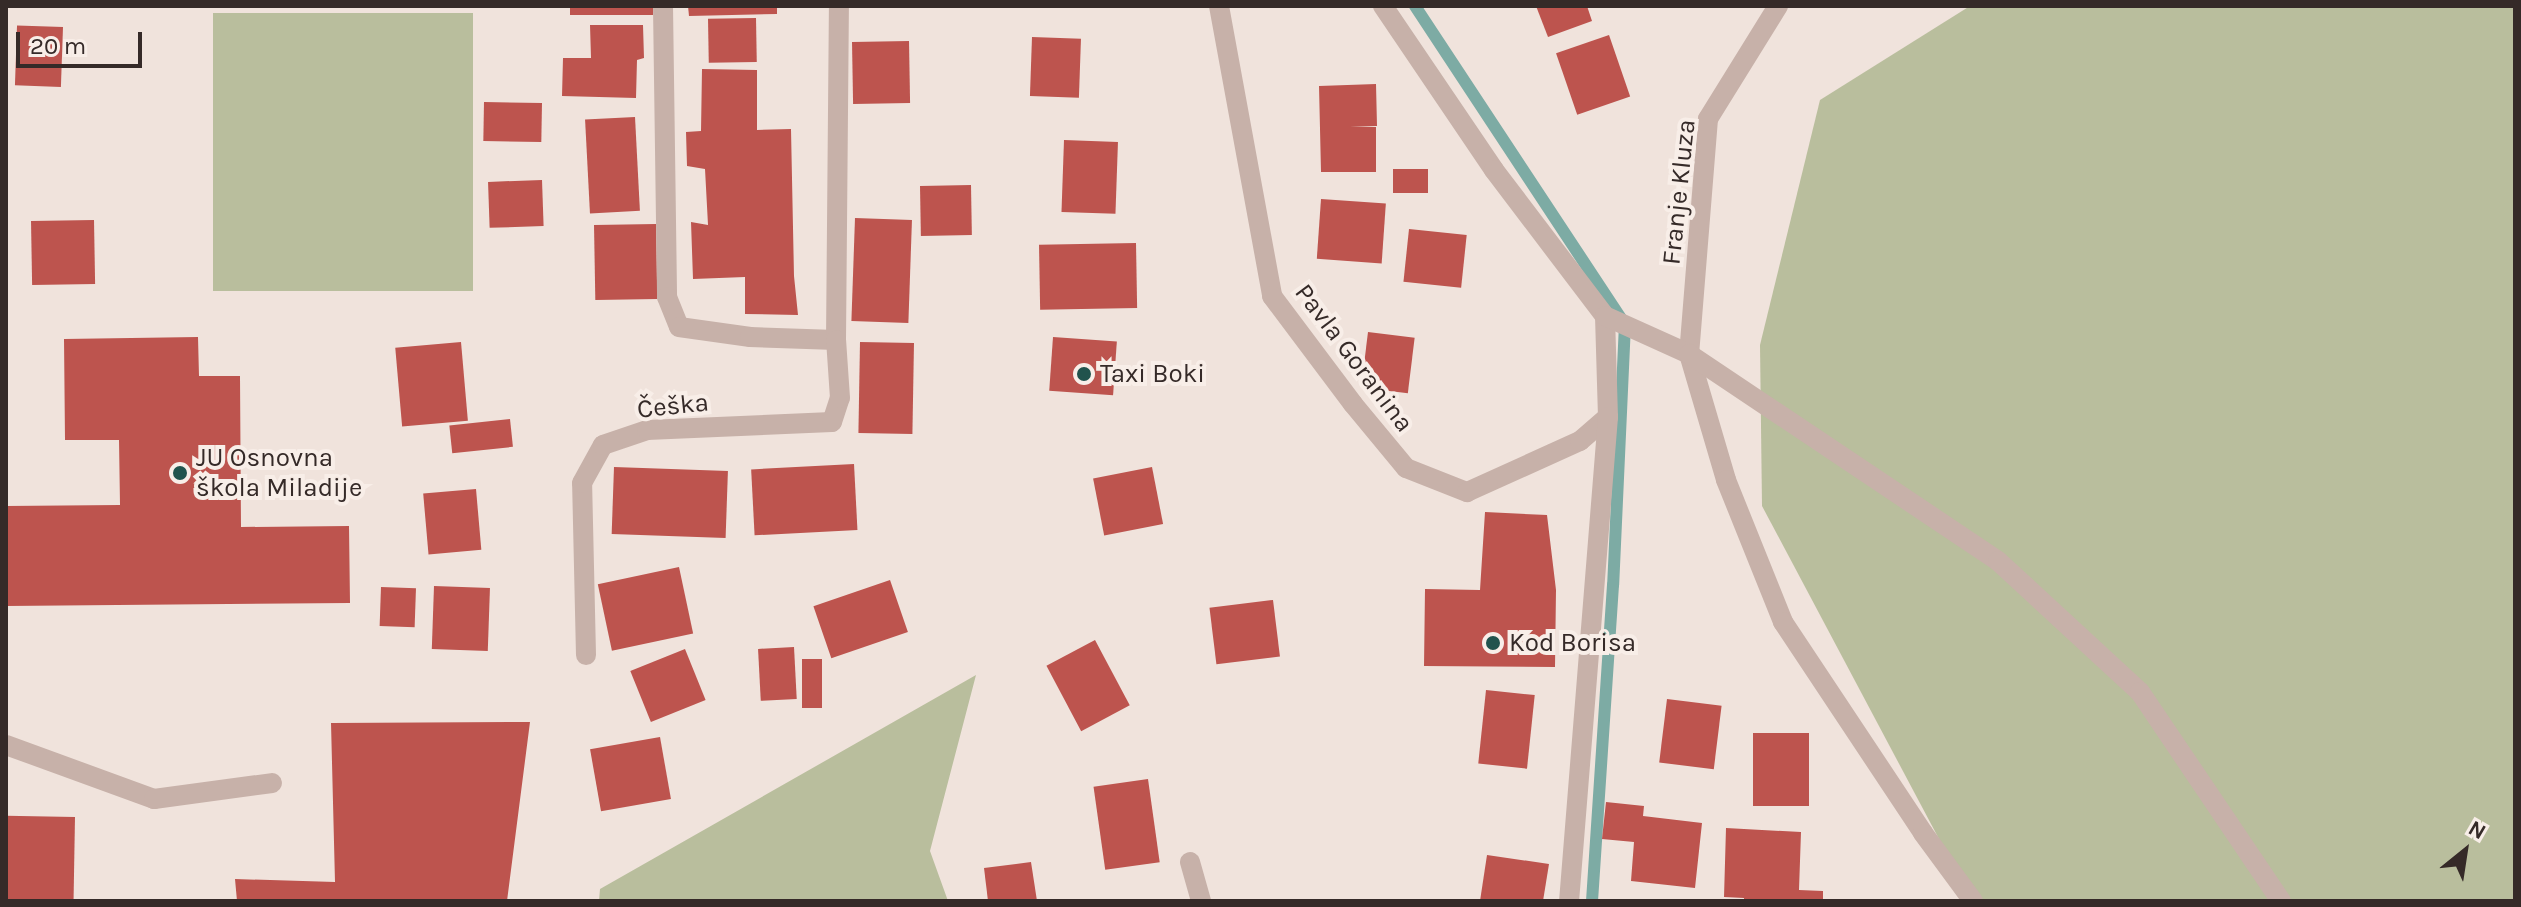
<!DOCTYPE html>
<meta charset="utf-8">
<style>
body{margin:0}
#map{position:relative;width:2521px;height:907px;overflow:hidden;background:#f0e3dc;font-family:Karla,sans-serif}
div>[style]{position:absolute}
.green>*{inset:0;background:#b9be9d;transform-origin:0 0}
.stream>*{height:12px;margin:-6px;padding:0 6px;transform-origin:6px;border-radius:6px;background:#7daba4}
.building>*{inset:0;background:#bd544e;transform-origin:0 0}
.minor>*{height:20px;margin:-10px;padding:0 10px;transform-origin:10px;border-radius:10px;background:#c7b1a9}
.dots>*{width:22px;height:22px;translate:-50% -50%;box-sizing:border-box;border:4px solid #f8eee8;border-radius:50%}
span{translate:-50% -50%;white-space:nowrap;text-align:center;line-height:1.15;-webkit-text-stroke:8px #f8eee8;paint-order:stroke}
.street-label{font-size:26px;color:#352a28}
.poi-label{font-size:26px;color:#352a28}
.left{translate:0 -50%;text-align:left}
.frame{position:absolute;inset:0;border:8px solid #352a28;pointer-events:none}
.north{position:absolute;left:2425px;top:811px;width:80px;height:80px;-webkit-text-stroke:6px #f8eee8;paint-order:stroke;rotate:30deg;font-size:22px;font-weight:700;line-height:32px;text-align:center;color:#352a28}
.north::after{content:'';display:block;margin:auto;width:28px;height:36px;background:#352a28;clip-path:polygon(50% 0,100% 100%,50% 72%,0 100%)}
.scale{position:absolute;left:16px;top:32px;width:126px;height:36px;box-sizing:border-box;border:4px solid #352a28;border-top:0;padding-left:10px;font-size:24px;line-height:28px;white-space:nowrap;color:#352a28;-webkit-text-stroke:6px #f8eee8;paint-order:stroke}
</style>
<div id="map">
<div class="green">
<div style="clip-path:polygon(1970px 6px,2515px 6px,2515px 901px,1972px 901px,1762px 506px,1760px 345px,1820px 100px)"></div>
<div style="left:473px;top:13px;width:278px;height:260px;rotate:90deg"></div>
<div style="clip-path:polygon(976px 675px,930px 851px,948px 901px,599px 901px,600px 889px)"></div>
</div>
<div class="stream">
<div style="left:1415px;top:6px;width:381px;rotate:56.6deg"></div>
<div style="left:1625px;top:324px;width:261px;rotate:92.6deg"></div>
<div style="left:1613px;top:585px;width:317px;rotate:93.8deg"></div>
</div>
<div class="building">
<div style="left:570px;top:6px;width:83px;height:9px"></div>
<div style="clip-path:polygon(688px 6px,777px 6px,777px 14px,689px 16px)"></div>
<div style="clip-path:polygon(1536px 6px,1587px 6px,1592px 21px,1548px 37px)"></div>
<div style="left:756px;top:18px;width:44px;height:48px;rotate:89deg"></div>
<div style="clip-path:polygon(590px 25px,643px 25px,644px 58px,637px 60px,636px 98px,562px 96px,563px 58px,591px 58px)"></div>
<div style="left:63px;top:27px;width:60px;height:46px;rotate:92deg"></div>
<div style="left:1609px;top:35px;width:65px;height:56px;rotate:71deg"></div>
<div style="left:1032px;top:37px;width:49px;height:59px;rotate:2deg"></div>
<div style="left:909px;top:41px;width:62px;height:57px;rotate:89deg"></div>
<div style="clip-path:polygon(702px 69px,757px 70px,757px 130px,791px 129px,794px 276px,798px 315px,745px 314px,745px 277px,693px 279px,691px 222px,708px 225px,705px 169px,687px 166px,686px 132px,701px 131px)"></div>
<div style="clip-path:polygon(1376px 84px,1377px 126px,1350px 126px,1376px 127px,1376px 172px,1321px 172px,1319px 86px)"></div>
<div style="left:484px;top:102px;width:58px;height:39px;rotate:1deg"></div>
<div style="left:635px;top:117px;width:94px;height:50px;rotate:87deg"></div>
<div style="left:1064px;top:140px;width:54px;height:72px;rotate:2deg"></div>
<div style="left:1393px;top:169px;width:35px;height:24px"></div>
<div style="left:542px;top:180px;width:46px;height:54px;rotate:88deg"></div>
<div style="left:971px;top:185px;width:50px;height:51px;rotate:89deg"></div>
<div style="left:1321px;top:199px;width:65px;height:60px;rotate:4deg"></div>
<div style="left:855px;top:218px;width:57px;height:103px;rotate:2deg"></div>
<div style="left:94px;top:220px;width:64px;height:63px;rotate:89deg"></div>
<div style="left:656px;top:224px;width:75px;height:62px;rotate:89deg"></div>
<div style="left:1409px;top:229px;width:58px;height:53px;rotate:6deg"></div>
<div style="left:1136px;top:243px;width:65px;height:97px;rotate:89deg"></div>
<div style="left:1368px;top:332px;width:47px;height:56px;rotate:7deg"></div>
<div style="clip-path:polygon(198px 337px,199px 376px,240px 376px,241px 527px,349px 526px,350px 603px,6px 606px,6px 506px,120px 505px,119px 440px,65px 440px,64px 339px)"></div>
<div style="left:1053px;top:337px;width:64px;height:54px;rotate:4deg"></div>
<div style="left:461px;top:342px;width:79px;height:66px;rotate:85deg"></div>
<div style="left:860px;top:342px;width:54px;height:91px;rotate:1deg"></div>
<div style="left:510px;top:419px;width:28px;height:61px;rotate:84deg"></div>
<div style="left:854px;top:464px;width:66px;height:103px;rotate:87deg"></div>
<div style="left:614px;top:467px;width:114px;height:67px;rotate:2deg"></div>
<div style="left:1152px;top:467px;width:58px;height:60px;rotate:79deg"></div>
<div style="left:476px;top:489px;width:61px;height:53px;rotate:85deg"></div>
<div style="clip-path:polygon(1485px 512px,1547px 515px,1556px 590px,1555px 667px,1424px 666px,1425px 589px,1480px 590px)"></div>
<div style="left:679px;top:567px;width:68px;height:83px;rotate:78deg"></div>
<div style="left:890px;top:580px;width:55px;height:81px;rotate:71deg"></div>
<div style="left:434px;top:586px;width:56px;height:63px;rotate:2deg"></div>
<div style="left:381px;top:587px;width:35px;height:39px;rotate:2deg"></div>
<div style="left:1273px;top:600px;width:57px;height:64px;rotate:83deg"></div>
<div style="left:1095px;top:640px;width:74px;height:55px;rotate:62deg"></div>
<div style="left:794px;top:647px;width:52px;height:36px;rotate:87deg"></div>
<div style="left:685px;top:649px;width:55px;height:59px;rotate:68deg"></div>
<div style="left:802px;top:659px;width:20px;height:49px"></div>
<div style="left:1486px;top:690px;width:49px;height:74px;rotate:6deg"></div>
<div style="left:1667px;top:699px;width:55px;height:64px;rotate:7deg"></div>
<div style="clip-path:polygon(530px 722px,507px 901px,237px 901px,235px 879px,335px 882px,331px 723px)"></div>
<div style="left:1753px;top:733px;width:56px;height:73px"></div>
<div style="left:660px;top:737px;width:63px;height:71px;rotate:80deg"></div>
<div style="left:1148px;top:779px;width:84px;height:55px;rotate:82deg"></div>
<div style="clip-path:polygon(1606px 802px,1644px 806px,1643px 816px,1702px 823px,1695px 888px,1631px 881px,1634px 842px,1602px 839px)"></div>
<div style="left:75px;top:817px;width:84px;height:69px;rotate:91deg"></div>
<div style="clip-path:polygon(1726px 828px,1801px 832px,1799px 890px,1823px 891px,1823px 901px,1744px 901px,1744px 898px,1724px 897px)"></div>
<div style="clip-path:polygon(1487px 855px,1549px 864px,1543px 901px,1480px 901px)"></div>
<div style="clip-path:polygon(1031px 862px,1037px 901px,988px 901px,984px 868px)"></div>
</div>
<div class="minor">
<div style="left:663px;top:6px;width:291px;rotate:89.2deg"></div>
<div style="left:667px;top:297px;width:32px;rotate:68deg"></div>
<div style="left:679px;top:327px;width:72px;rotate:8deg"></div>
<div style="left:750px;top:337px;width:86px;rotate:2deg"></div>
<div style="left:836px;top:340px;width:334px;rotate:-89.5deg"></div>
<div style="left:1219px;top:6px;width:295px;rotate:79.6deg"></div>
<div style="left:1272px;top:296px;width:135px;rotate:53.1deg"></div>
<div style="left:1353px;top:404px;width:83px;rotate:50.4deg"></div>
<div style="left:1406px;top:468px;width:66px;rotate:21.5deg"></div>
<div style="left:1467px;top:492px;width:124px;rotate:-24.3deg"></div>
<div style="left:1580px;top:441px;width:37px;rotate:-41deg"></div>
<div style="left:1383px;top:6px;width:198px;rotate:55.9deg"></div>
<div style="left:1494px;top:170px;width:183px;rotate:52.8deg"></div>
<div style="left:1605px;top:316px;width:101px;rotate:88.3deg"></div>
<div style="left:1608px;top:417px;width:486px;rotate:94.6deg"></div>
<div style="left:1778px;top:6px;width:133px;rotate:121.8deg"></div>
<div style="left:1708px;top:119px;width:236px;rotate:94.6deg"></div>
<div style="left:1689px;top:354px;width:131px;rotate:73.6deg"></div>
<div style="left:1726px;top:480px;width:153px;rotate:68.1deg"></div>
<div style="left:1783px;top:622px;width:253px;rotate:56.4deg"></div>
<div style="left:1923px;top:833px;width:84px;rotate:53.7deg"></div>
<div style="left:1605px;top:316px;width:92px;rotate:24.3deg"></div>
<div style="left:1689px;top:354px;width:372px;rotate:33.8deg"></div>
<div style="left:1998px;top:561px;width:193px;rotate:42.7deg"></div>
<div style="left:2140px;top:692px;width:252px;rotate:56deg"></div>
<div style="left:586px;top:655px;width:172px;rotate:-91.3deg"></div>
<div style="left:582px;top:483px;width:43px;rotate:-61.1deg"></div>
<div style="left:603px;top:445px;width:46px;rotate:-18.8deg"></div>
<div style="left:647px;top:430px;width:185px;rotate:-2.5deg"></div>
<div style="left:832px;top:422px;width:25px;rotate:-72deg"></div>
<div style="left:840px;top:398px;width:58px;rotate:-93.9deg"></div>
<div style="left:6px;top:745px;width:158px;rotate:20deg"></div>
<div style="left:154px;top:799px;width:119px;rotate:-7.7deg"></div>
<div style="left:1190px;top:862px;width:41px;rotate:74.2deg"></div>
</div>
<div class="dots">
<div style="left:1084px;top:374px;background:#21534d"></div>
<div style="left:180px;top:473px;background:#21534d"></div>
<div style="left:1493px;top:643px;background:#21534d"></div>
</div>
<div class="street-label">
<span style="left:1679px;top:192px;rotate:-84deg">Franje Kluza</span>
<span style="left:1354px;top:358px;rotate:53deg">Pavla Goranina</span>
<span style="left:673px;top:406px;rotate:-6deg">Češka</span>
</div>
<div class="poi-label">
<span class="left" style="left:1100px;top:374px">Taxi Boki</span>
<span class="left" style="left:196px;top:473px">JU Osnovna<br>škola Miladije</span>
<span class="left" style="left:1509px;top:643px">Kod Borisa</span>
</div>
<div class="frame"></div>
<div class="north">N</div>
<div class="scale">20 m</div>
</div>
